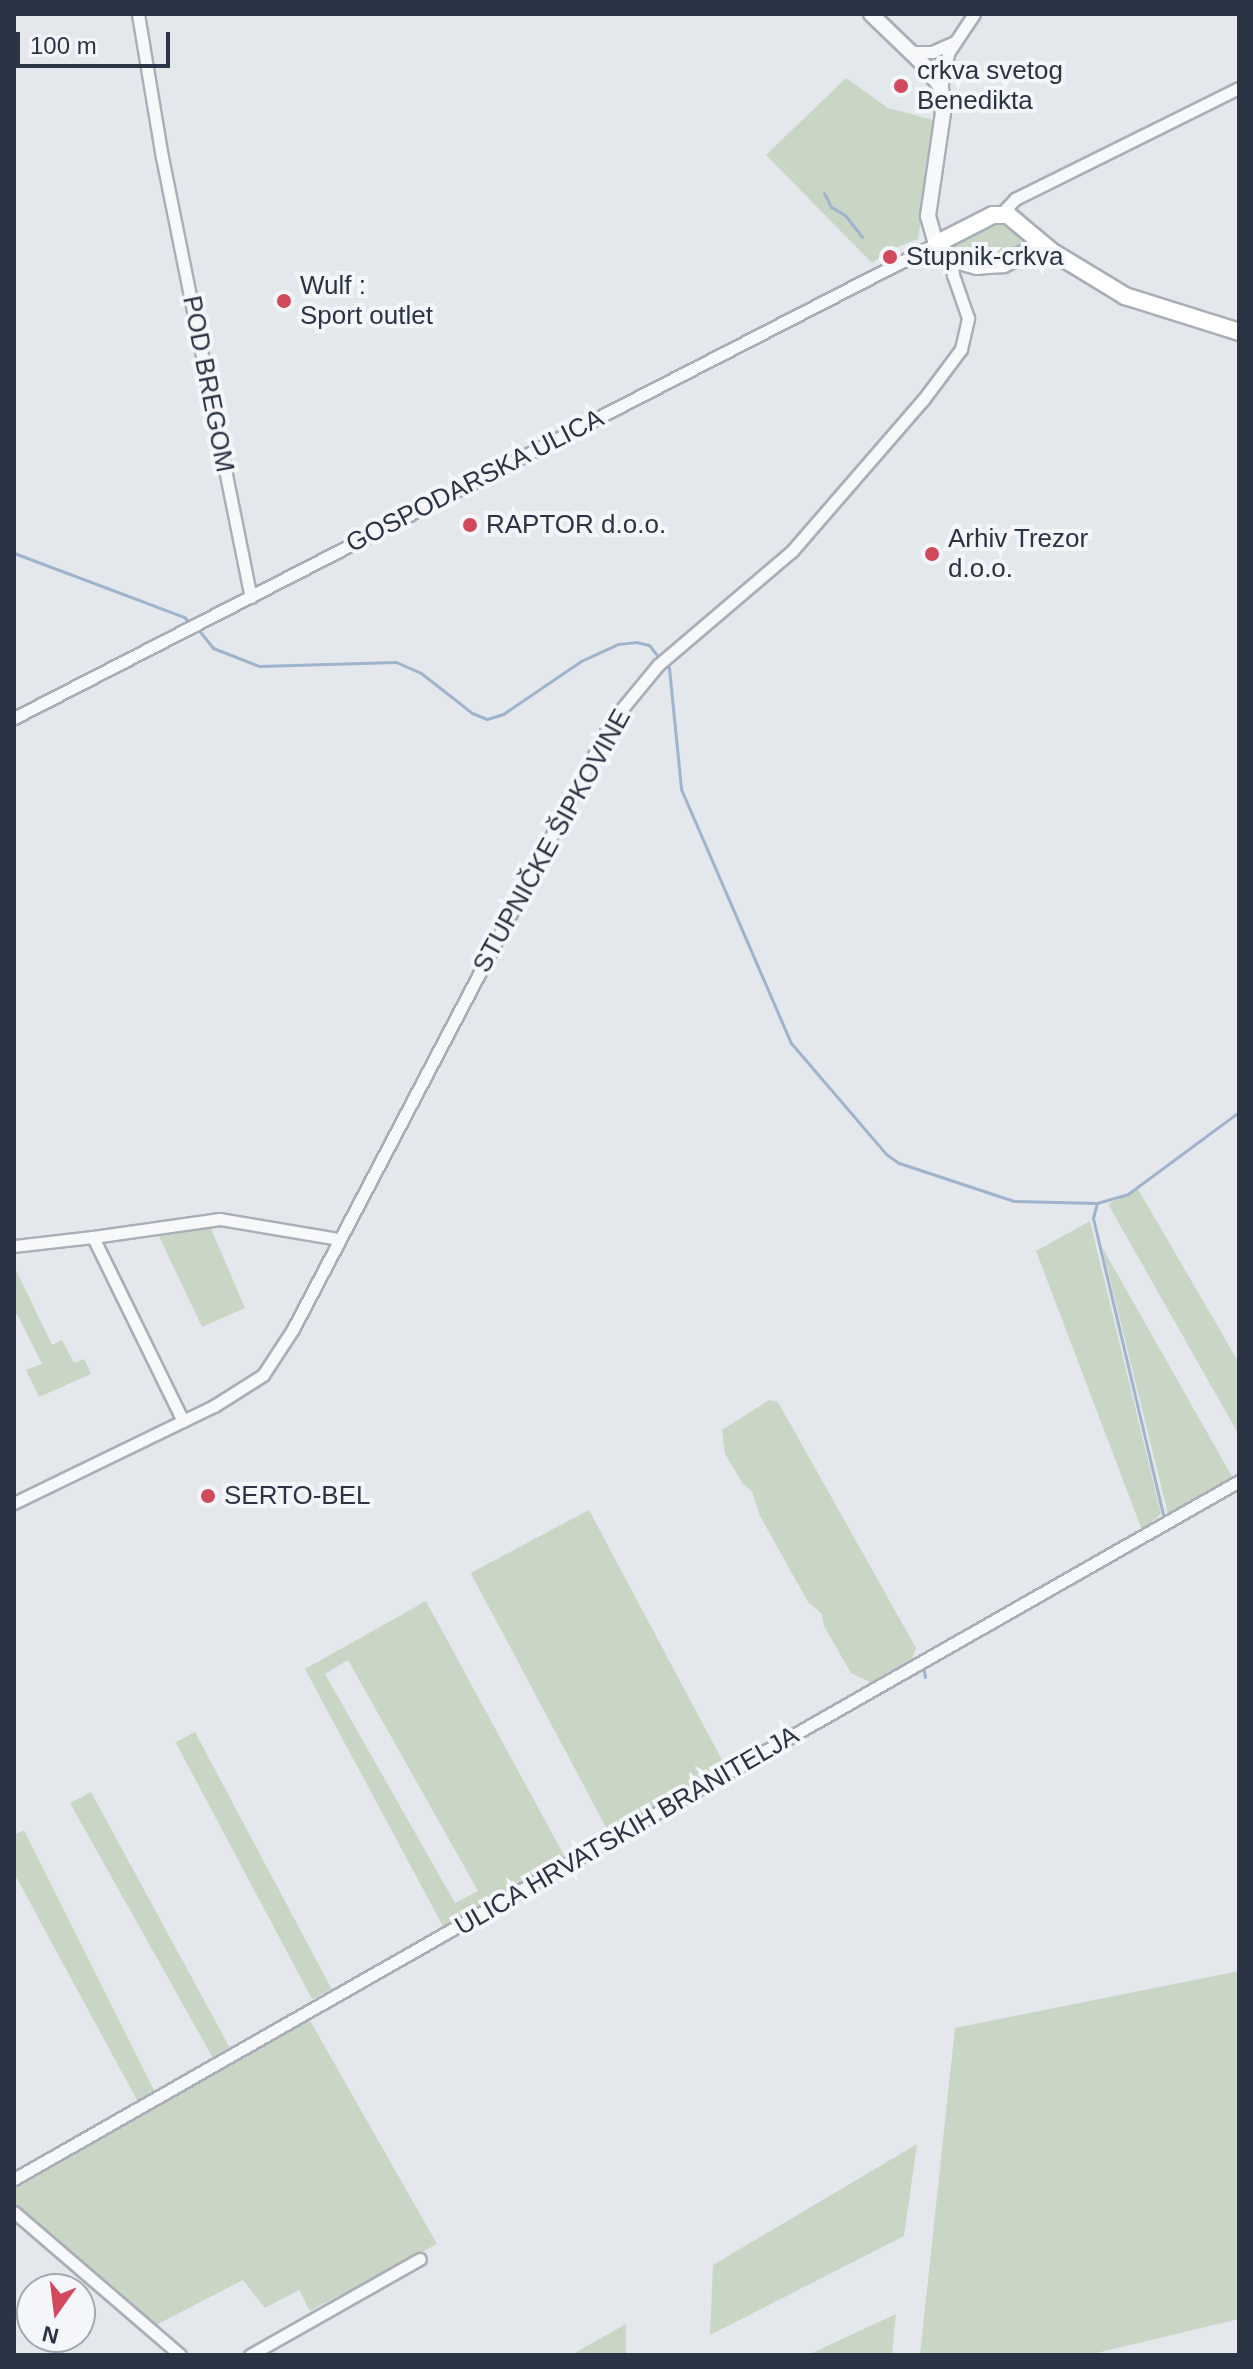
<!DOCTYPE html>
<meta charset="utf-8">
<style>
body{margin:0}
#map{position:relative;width:1253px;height:2369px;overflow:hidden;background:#e4e7ec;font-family:Helvetica,sans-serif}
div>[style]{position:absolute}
.green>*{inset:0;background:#c9d6c5;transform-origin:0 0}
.stream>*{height:3px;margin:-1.5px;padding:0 1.5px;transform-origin:1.5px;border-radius:1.5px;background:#9fb4cc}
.roads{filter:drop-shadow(2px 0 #a9aeb7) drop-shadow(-2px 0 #a9aeb7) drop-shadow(0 2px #a9aeb7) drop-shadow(0 -2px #a9aeb7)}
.minor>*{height:11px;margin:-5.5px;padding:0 5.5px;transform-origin:5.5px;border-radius:5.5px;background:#f7f8fa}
.tertiary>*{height:14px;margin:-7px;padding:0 7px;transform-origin:7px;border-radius:7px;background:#f7f8fa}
.secondary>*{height:16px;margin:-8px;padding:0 8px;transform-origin:8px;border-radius:8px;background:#fff}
.dots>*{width:22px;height:22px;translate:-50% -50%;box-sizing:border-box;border:4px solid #f4f6f9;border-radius:50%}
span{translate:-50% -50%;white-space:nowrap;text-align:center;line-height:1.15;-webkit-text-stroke:8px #f4f6f9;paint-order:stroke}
.poi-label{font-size:26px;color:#2b3445}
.left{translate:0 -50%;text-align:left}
.street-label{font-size:26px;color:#2b3445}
.frame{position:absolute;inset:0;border:16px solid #2b3445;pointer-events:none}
.north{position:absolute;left:16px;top:2273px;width:80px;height:80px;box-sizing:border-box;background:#f4f6f9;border:2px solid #a4a8b1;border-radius:50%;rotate:194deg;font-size:22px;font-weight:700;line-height:32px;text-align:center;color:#2b3445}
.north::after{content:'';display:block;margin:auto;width:28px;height:36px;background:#d1495b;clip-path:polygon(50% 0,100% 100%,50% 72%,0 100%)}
.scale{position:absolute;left:16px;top:32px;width:154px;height:36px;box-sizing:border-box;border:4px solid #2b3445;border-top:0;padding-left:10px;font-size:24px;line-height:28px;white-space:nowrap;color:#2b3445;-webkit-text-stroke:6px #f4f6f9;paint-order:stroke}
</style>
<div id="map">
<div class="green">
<div style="clip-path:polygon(846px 78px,888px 108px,937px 121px,918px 239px,892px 249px,872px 263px,766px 155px)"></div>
<div style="clip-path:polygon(1006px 220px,1029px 239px,1028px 244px,1005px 257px,974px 259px,952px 248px,953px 244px,984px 224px)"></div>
<div style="clip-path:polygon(1138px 1189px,1239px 1363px,1239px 1435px,1108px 1204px)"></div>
<div style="clip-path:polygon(1090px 1221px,1161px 1514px,1142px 1530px,1036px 1251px)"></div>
<div style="clip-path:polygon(209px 1224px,245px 1308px,202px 1327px,157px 1232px)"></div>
<div style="clip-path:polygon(1102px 1247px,1234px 1480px,1169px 1518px)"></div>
<div style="clip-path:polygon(14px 1266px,52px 1345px,62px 1340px,74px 1363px,84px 1359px,91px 1374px,39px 1397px,26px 1370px,42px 1364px,17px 1314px,14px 1315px)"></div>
<div style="clip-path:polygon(769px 1400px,778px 1402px,916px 1648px,910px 1664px,872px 1683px,851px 1673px,824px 1626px,822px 1614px,808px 1602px,760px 1516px,752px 1491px,743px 1484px,725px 1454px,722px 1430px)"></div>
<div style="left:589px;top:1510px;width:294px;height:134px;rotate:62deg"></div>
<div style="clip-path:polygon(evenodd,426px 1601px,567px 1861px,445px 1930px,305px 1669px,426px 1601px,348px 1660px,478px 1891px,455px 1903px,325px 1674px,348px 1660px)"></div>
<div style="left:195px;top:1732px;width:291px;height:22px;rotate:62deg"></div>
<div style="clip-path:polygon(91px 1792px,230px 2048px,213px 2058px,70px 1803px)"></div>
<div style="clip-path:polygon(24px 1830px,155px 2092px,138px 2102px,14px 1873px,14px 1835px)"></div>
<div style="clip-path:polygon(1239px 1971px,1239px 2319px,1088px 2355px,920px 2355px,955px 2028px)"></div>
<div style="clip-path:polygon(308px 2017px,437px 2244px,310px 2311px,299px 2290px,265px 2308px,243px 2280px,154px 2326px,14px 2206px,16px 2184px)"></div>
<div style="clip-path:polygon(917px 2144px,904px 2236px,710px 2335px,713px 2265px)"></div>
<div style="clip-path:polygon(896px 2314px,892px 2355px,808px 2355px)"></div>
<div style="clip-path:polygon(626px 2324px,626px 2355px,571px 2355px)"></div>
</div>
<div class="stream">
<div style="left:824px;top:193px;width:16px;rotate:63deg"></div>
<div style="left:831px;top:207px;width:16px;rotate:30deg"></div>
<div style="left:845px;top:215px;width:28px;rotate:52deg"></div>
<div style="left:14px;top:553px;width:182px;rotate:20.6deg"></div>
<div style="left:184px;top:617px;width:9px;rotate:41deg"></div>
<div style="left:197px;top:628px;width:26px;rotate:51deg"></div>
<div style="left:213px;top:648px;width:49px;rotate:21.4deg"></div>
<div style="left:259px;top:666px;width:137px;rotate:-1.7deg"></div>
<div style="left:396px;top:662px;width:27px;rotate:24deg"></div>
<div style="left:421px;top:673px;width:65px;rotate:38.1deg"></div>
<div style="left:472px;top:713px;width:16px;rotate:22deg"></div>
<div style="left:487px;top:719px;width:17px;rotate:-17deg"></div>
<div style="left:503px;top:714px;width:94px;rotate:-34.2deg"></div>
<div style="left:581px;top:661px;width:41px;rotate:-24.7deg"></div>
<div style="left:618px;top:644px;width:18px;rotate:-6deg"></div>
<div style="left:636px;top:642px;width:13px;rotate:13deg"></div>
<div style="left:649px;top:645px;width:18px;rotate:52deg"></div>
<div style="left:665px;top:664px;width:6px;rotate:45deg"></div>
<div style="left:669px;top:668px;width:122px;rotate:84.3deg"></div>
<div style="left:681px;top:789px;width:277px;rotate:66.6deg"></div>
<div style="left:791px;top:1043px;width:146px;rotate:49.4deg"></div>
<div style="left:886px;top:1154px;width:16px;rotate:35deg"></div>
<div style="left:899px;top:1163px;width:121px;rotate:18.3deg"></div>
<div style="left:1014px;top:1201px;width:83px;rotate:1.4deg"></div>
<div style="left:1097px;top:1203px;width:32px;rotate:-16deg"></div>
<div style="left:1128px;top:1194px;width:138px;rotate:-36.5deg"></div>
<div style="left:1097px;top:1203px;width:16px;rotate:105deg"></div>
<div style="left:1093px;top:1218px;width:308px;rotate:76.7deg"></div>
<div style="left:921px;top:1659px;width:5px;rotate:-68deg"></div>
<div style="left:923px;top:1654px;width:50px;rotate:-28.6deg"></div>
<div style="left:924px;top:1671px;width:6px;rotate:81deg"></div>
</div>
<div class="roads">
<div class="minor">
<div style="left:138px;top:14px;width:145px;rotate:80.5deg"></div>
<div style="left:162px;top:157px;width:449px;rotate:78.6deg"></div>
<div style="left:910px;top:52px;width:22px"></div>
<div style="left:932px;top:52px;width:24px;rotate:-24deg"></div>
<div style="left:941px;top:87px;width:35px;rotate:-78deg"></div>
<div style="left:948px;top:53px;width:47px;rotate:-56.3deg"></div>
<div style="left:1001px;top:214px;width:21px;rotate:-47deg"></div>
<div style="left:1015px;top:199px;width:250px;rotate:-26.4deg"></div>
<div style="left:14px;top:718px;width:1037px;rotate:-27.21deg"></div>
<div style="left:14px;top:1246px;width:80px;rotate:-6.5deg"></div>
<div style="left:183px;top:1421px;width:205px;rotate:-116.1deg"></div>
<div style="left:93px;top:1237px;width:128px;rotate:-8.1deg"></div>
<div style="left:220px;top:1219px;width:120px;rotate:9.6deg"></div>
<div style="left:14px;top:1503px;width:222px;rotate:-25.9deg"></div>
<div style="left:214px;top:1406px;width:58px;rotate:-32.3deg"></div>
<div style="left:263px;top:1375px;width:55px;rotate:-56.9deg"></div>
<div style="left:293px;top:1329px;width:685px;rotate:-62.35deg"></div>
<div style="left:611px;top:722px;width:74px;rotate:-50.5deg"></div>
<div style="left:658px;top:665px;width:176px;rotate:-40.4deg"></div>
<div style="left:792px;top:551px;width:200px;rotate:-49.1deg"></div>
<div style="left:923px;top:400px;width:64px;rotate:-53.3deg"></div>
<div style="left:961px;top:349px;width:32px;rotate:-77deg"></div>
<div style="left:968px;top:318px;width:46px;rotate:-109.2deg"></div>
<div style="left:953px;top:275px;width:16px;rotate:-94deg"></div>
<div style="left:14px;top:2179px;width:1410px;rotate:-29.67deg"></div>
<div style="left:14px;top:2212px;width:219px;rotate:40.7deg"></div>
<div style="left:250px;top:2355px;width:195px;rotate:-29.5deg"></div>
</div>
<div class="tertiary">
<div style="left:871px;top:14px;width:72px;rotate:43.9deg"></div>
<div style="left:923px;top:64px;width:29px;rotate:52deg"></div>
<div style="left:941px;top:87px;width:26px;rotate:86deg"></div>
<div style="left:943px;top:113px;width:104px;rotate:98.3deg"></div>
<div style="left:928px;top:216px;width:29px;rotate:74deg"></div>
</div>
<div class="secondary">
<div style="left:1051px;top:251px;width:16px;rotate:-169deg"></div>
<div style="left:1035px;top:248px;width:36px;rotate:153deg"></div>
<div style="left:1003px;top:264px;width:26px;rotate:176deg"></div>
<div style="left:977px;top:266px;width:26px;rotate:-164deg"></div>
<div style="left:952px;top:259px;width:22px;rotate:-137deg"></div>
<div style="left:936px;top:244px;width:64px;rotate:-27deg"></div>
<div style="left:993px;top:215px;width:15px"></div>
<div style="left:1008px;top:215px;width:56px;rotate:39.9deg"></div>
<div style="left:1051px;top:251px;width:87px;rotate:31.3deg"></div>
<div style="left:1125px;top:296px;width:120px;rotate:17.5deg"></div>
</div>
</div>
<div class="dots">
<div style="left:901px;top:86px;background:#d1495b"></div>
<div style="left:890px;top:257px;background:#d1495b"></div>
<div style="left:284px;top:301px;background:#d1495b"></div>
<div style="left:470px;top:525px;background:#d1495b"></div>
<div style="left:932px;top:554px;background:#d1495b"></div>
<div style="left:208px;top:1496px;background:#d1495b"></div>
</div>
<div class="poi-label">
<span class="left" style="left:917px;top:86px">crkva svetog<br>Benedikta</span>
<span class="left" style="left:906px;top:257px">Stupnik-crkva</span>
<span class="left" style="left:300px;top:301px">Wulf :<br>Sport outlet</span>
<span class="left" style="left:486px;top:525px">RAPTOR d.o.o.</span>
<span class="left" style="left:948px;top:554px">Arhiv Trezor<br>d.o.o.</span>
<span class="left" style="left:224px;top:1496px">SERTO-BEL</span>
</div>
<div class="street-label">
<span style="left:208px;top:384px;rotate:79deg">POD BREGOM</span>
<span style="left:475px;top:481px;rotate:-27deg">GOSPODARSKA ULICA</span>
<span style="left:552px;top:841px;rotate:-61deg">STUPNIČKE ŠIPKOVINE</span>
<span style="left:627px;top:1831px;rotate:-30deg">ULICA HRVATSKIH BRANITELJA</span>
</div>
<div class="frame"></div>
<div class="north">N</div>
<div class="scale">100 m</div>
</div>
